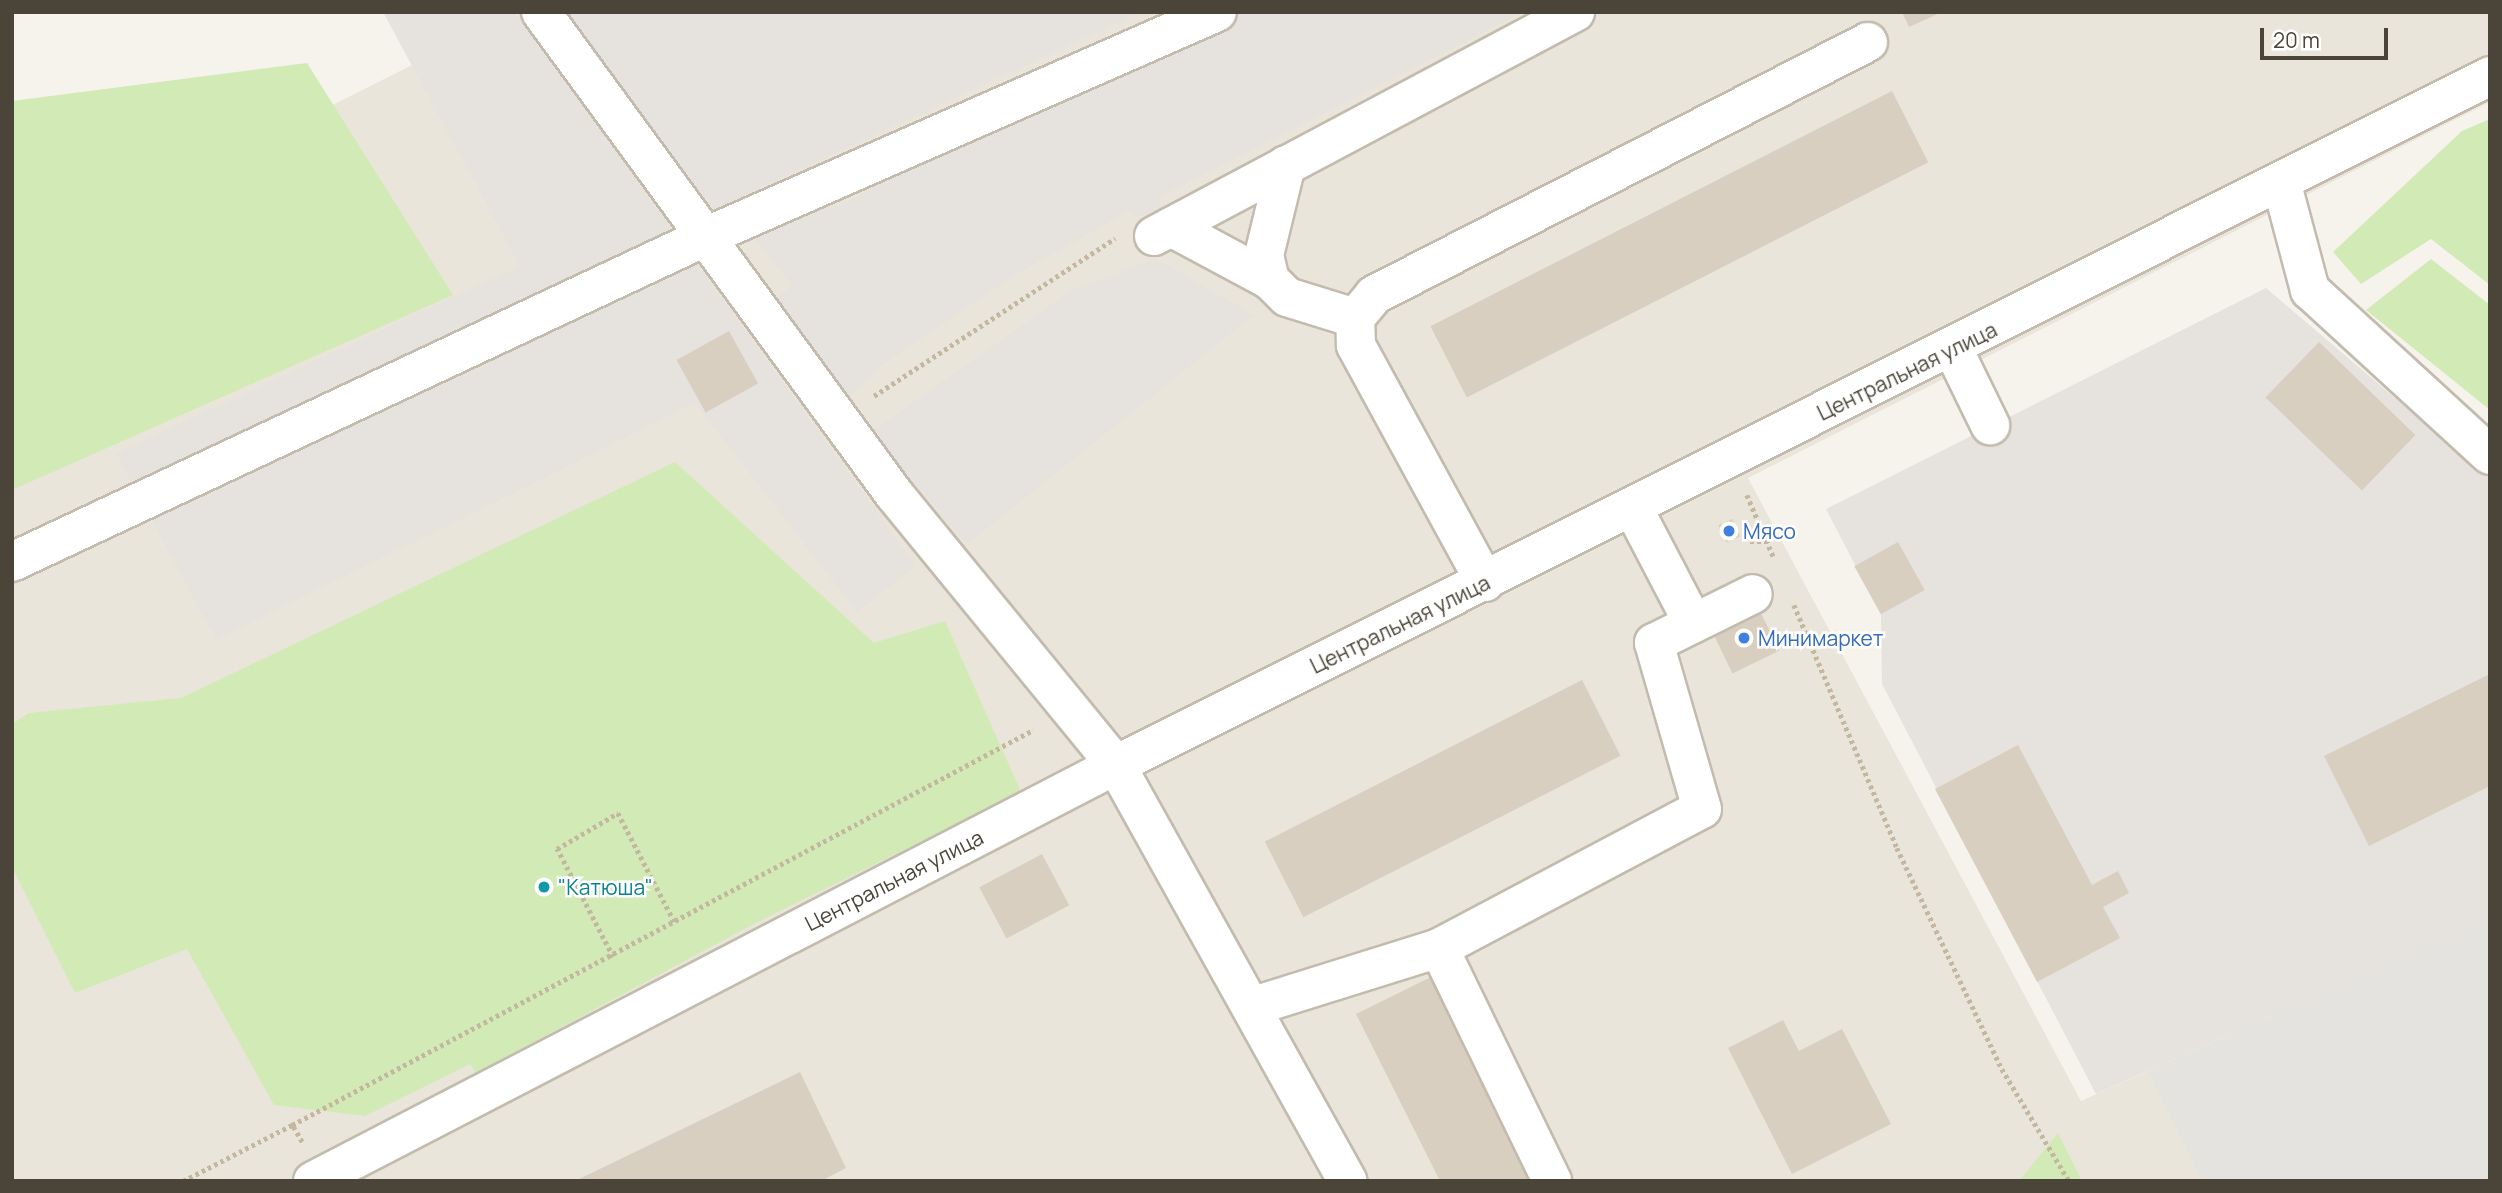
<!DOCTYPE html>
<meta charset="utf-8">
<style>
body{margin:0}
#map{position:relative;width:2502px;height:1193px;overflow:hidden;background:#f6f3ec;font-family:Manrope,sans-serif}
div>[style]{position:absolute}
.residential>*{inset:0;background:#eae5da}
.industrial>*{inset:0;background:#e6e2dd}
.green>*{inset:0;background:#d2eab5}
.parking>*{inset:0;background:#e5e3e0}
.building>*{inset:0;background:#d8cfc1;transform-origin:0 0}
.path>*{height:4.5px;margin-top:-2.25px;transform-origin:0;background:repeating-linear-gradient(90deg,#c4b79f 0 3.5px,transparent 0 7px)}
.roads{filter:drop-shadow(2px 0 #c2bbae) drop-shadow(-2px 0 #c2bbae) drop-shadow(0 2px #c2bbae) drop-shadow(0 -2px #c2bbae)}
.minor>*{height:38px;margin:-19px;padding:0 19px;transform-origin:19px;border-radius:19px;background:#fff}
.dots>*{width:19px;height:19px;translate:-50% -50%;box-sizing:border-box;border:4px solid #fff;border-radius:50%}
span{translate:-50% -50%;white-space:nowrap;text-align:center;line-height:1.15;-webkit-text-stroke:5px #fff;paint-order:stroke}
.street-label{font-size:21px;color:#4b4439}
.shop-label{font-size:21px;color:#366cbe}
.left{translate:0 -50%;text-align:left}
.culture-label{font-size:21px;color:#0d838f}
.frame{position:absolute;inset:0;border:14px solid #4b4439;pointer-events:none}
.scale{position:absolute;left:2260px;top:28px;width:128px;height:32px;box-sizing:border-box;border:4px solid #4b4439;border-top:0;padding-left:9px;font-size:21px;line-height:24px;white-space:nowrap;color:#4b4439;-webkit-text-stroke:5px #fff;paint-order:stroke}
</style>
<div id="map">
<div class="residential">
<div style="clip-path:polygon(517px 12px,2490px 12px,2490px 102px,1748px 478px,2081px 1101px,2490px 918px,2490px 1181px,12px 1181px,12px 267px)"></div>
</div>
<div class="industrial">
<div style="clip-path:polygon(383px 12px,514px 12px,916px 566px,857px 612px,695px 403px,216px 640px,116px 453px,520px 266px)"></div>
<div style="clip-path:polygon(564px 12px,1141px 12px,714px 209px)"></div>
<div style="clip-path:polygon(1221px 12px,1523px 12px,1158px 198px,1162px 208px,1136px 218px,1129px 211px,1020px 272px,883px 364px,850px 397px,775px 300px,792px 285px,753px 237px,828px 201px,833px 210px,1056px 85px)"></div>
<div style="clip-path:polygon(1156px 259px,1254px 315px,967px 544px,871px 432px,1072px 290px)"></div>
<div style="clip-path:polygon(2266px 288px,2490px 479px,2490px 918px,2096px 1094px,1882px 684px,1881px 615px,1826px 509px)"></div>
</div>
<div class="green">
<div style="clip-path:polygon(307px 63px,453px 295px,12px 490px,12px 101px)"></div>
<div style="clip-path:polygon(2490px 119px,2490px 285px,2431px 239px,2361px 284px,2333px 252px,2462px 131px)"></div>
<div style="clip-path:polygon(2431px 259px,2490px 305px,2490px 410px,2366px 310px)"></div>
<div style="clip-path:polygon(675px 462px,874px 643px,945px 621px,1021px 792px,750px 926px,476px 1073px,470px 1064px,365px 1116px,274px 1105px,187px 949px,75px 993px,12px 867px,12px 724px,29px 713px,181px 698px)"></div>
<div style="clip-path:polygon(2058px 1133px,2082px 1181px,2019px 1181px)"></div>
</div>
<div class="parking">
<div style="clip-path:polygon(2490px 918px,2490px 1181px,2203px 1181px,2148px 1071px)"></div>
</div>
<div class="building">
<div style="clip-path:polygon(1902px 12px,1942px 12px,1909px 27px)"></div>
<div style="left:1892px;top:91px;width:80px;height:518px;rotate:63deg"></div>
<div style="left:729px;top:331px;width:60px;height:60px;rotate:61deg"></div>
<div style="left:2319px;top:342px;width:134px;height:77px;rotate:44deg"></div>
<div style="left:1732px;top:519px;width:19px;height:15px;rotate:65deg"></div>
<div style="left:1898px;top:542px;width:55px;height:50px;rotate:61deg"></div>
<div style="left:1756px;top:603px;width:53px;height:52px;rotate:64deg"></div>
<div style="clip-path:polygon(2490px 674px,2490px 786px,2369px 846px,2324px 756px)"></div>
<div style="left:1582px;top:680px;width:85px;height:356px;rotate:63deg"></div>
<div style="clip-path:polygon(2018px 745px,2092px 885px,2118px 871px,2129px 893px,2103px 907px,2120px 938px,2037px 982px,1935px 789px)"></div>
<div style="left:1042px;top:854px;width:58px;height:71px;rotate:62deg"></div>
<div style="clip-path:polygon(1437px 974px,1541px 1181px,1440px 1181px,1356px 1014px)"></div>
<div style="clip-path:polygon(1783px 1020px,1799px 1051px,1842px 1029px,1891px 1124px,1792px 1174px,1728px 1048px)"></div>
<div style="clip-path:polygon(800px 1072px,846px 1168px,821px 1181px,575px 1181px)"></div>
</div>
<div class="path">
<div style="left:874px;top:396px;width:288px;rotate:-33.2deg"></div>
<div style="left:1747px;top:495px;width:69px;rotate:66.8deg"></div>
<div style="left:1750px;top:542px;width:17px"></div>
<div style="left:1794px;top:605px;width:264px;rotate:67deg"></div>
<div style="left:1897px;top:848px;width:245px;rotate:64.6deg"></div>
<div style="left:2002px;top:1069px;width:131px;rotate:59.1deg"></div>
<div style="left:613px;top:957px;width:122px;rotate:-117.4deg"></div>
<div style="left:557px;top:849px;width:71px;rotate:-30.5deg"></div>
<div style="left:618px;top:813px;width:124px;rotate:62.6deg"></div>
<div style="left:302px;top:1142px;width:20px;rotate:-120deg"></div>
<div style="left:292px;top:1125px;width:840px;rotate:-28.06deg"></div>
<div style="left:183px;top:1181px;width:123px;rotate:-27.2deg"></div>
</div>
<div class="roads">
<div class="minor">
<div style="left:541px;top:12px;width:597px;rotate:53.78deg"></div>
<div style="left:894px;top:494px;width:350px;rotate:50.7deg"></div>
<div style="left:1116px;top:765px;width:476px;rotate:60.9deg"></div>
<div style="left:1286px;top:165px;width:93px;rotate:103.7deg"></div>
<div style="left:1264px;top:255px;width:26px;rotate:77deg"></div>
<div style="left:1270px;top:280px;width:24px;rotate:45deg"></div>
<div style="left:1287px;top:297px;width:71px;rotate:17.2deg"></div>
<div style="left:2282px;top:185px;width:109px;rotate:75.1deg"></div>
<div style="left:2310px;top:290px;width:244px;rotate:42.5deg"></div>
<div style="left:1171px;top:227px;width:112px;rotate:28.2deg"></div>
<div style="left:1154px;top:236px;width:477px;rotate:-28deg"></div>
<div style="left:1953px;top:349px;width:85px;rotate:64deg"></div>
<div style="left:1633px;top:508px;width:130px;rotate:62.4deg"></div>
<div style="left:12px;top:562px;width:765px;rotate:-25.13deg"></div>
<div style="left:705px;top:237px;width:559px;rotate:-23.72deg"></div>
<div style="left:1485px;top:582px;width:270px;rotate:-118.6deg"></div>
<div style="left:1356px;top:345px;width:27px;rotate:-92deg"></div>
<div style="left:1355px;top:318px;width:30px;rotate:-50deg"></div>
<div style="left:1374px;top:295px;width:555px;rotate:-27.12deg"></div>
<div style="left:1439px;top:948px;width:259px;rotate:64.1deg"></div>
<div style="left:1254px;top:1006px;width:194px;rotate:-17.4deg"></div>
<div style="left:1439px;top:948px;width:297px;rotate:-27.9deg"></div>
<div style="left:1702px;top:809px;width:173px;rotate:-106.1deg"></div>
<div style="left:1654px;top:643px;width:110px;rotate:-26.3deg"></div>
<div style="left:313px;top:1181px;width:904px;rotate:-27.39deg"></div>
<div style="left:1116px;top:765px;width:1537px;rotate:-26.63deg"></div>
</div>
</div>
<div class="dots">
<div style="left:1729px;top:531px;background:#3f7fe0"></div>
<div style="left:1744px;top:638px;background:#3f7fe0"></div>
<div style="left:544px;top:887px;background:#0f9aa8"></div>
</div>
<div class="street-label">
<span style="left:1907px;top:371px;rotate:-26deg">Центральная улица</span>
<span style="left:1400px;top:624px;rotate:-26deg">Центральная улица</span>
<span style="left:894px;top:880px;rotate:-27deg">Центральная улица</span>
</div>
<div class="shop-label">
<span class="left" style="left:1743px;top:531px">Мясо</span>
<span class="left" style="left:1758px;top:638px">Минимаркет</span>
</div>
<div class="culture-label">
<span class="left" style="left:558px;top:887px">"Катюша"</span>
</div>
<div class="frame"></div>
<div class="scale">20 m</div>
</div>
